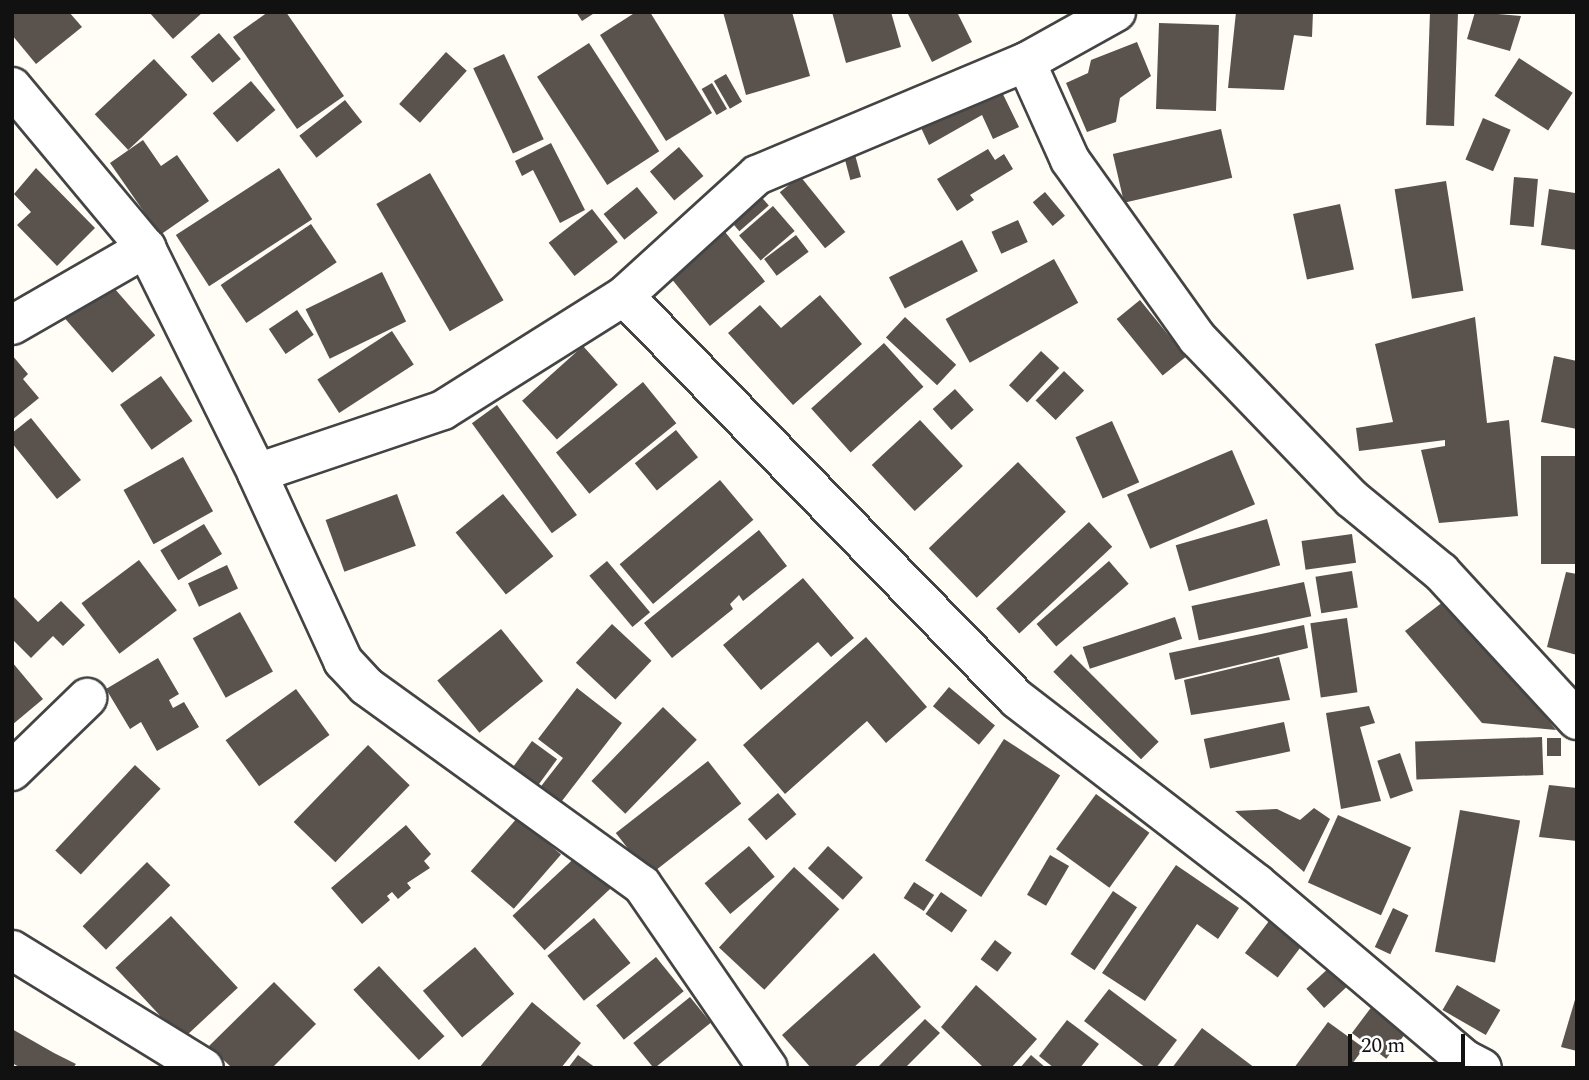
<!DOCTYPE html>
<style>
body{margin:0}
#map{position:relative;width:1589px;height:1080px;overflow:hidden;background:#fffdf5;font-family:Spectral,serif}
div>[style]{position:absolute}
.building>*{inset:0;background:#5a524d;transform-origin:0 0}
.roads{filter:drop-shadow(2px 0 #444) drop-shadow(-2px 0 #444) drop-shadow(0 2px #444) drop-shadow(0 -2px #444)}
.minor>*{height:38px;margin:-19px;padding:0 19px;transform-origin:19px;border-radius:19px;background:#fff}
span{translate:-50% -50%;white-space:nowrap;text-align:center;line-height:1.15;-webkit-text-stroke:7px #fff;paint-order:stroke}
.frame{position:absolute;inset:0;border:14px solid #111;pointer-events:none}
.scale{position:absolute;left:1348px;top:1034px;width:117px;height:32px;box-sizing:border-box;border:4px solid #111;border-top:0;padding-left:9px;font-size:21px;line-height:24px;white-space:nowrap;color:#111;-webkit-text-stroke:5px #fff;paint-order:stroke}
</style>
<div id="map">
<div class="building">
<div style="clip-path:polygon(12px 12px,69px 12px,82px 27px,36px 64px,12px 35px)"></div>
<div style="clip-path:polygon(149px 12px,203px 12px,173px 39px)"></div>
<div style="clip-path:polygon(268px 12px,286px 12px,344px 96px,297px 129px,233px 37px)"></div>
<div style="clip-path:polygon(576px 12px,596px 12px,582px 21px)"></div>
<div style="clip-path:polygon(636px 12px,650px 12px,712px 113px,666px 141px,600px 35px)"></div>
<div style="clip-path:polygon(723px 12px,792px 12px,810px 76px,746px 95px)"></div>
<div style="clip-path:polygon(832px 12px,891px 12px,901px 47px,846px 63px)"></div>
<div style="clip-path:polygon(907px 12px,957px 12px,972px 42px,932px 62px)"></div>
<div style="clip-path:polygon(1236px 12px,1313px 12px,1312px 37px,1294px 35px,1284px 90px,1228px 88px)"></div>
<div style="left:1430px;top:12px;width:28px;height:113px;rotate:2deg"></div>
<div style="clip-path:polygon(1475px 12px,1521px 16px,1510px 51px,1467px 39px)"></div>
<div style="left:1159px;top:23px;width:60px;height:86px;rotate:2deg"></div>
<div style="left:219px;top:33px;width:34px;height:37px;rotate:50deg"></div>
<div style="clip-path:polygon(1137px 42px,1151px 76px,1120px 98px,1116px 122px,1087px 132px,1066px 83px,1088px 73px,1091px 60px)"></div>
<div style="left:589px;top:43px;width:129px;height:62px;rotate:57deg"></div>
<div style="left:446px;top:52px;width:28px;height:70px;rotate:42deg"></div>
<div style="left:504px;top:54px;width:94px;height:34px;rotate:65deg"></div>
<div style="left:1519px;top:58px;width:64px;height:45px;rotate:33deg"></div>
<div style="left:154px;top:59px;width:49px;height:81px;rotate:47deg"></div>
<div style="left:726px;top:74px;width:32px;height:14px;rotate:60deg"></div>
<div style="left:251px;top:81px;width:38px;height:50px;rotate:50deg"></div>
<div style="clip-path:polygon(997px 82px,1019px 127px,993px 139px,982px 115px,929px 145px,917px 119px)"></div>
<div style="left:712px;top:83px;width:30px;height:12px;rotate:60deg"></div>
<div style="left:345px;top:100px;width:28px;height:58px;rotate:52deg"></div>
<div style="left:1483px;top:118px;width:30px;height:45px;rotate:23deg"></div>
<div style="left:1221px;top:129px;width:50px;height:111px;rotate:77deg"></div>
<div style="clip-path:polygon(143px 140px,161px 166px,177px 155px,209px 201px,160px 235px,110px 163px)"></div>
<div style="clip-path:polygon(551px 143px,585px 210px,560px 223px,533px 170px,522px 176px,515px 161px)"></div>
<div style="left:679px;top:147px;width:38px;height:38px;rotate:50deg"></div>
<div style="clip-path:polygon(988px 149px,995px 160px,1004px 154px,1013px 169px,970px 195px,974px 200px,957px 211px,937px 179px)"></div>
<div style="left:854px;top:151px;width:27px;height:11px;rotate:75deg"></div>
<div style="clip-path:polygon(36px 168px,95px 228px,57px 266px,17px 225px,31px 212px,14px 194px)"></div>
<div style="left:279px;top:168px;width:61px;height:123px;rotate:57deg"></div>
<div style="left:430px;top:173px;width:147px;height:62px;rotate:60deg"></div>
<div style="left:800px;top:176px;width:72px;height:26px;rotate:51deg"></div>
<div style="left:1514px;top:177px;width:24px;height:48px;rotate:5deg"></div>
<div style="left:1446px;top:181px;width:111px;height:52px;rotate:81deg"></div>
<div style="left:637px;top:187px;width:33px;height:43px;rotate:51deg"></div>
<div style="clip-path:polygon(1549px 189px,1575px 193px,1577px 250px,1541px 245px)"></div>
<div style="left:757px;top:192px;width:18px;height:39px;rotate:49deg"></div>
<div style="left:1045px;top:192px;width:31px;height:16px;rotate:50deg"></div>
<div style="left:1340px;top:204px;width:67px;height:48px;rotate:78deg"></div>
<div style="left:773px;top:206px;width:33px;height:45px;rotate:49deg"></div>
<div style="left:592px;top:209px;width:42px;height:55px;rotate:52deg"></div>
<div style="left:1018px;top:220px;width:24px;height:29px;rotate:66deg"></div>
<div style="left:311px;top:224px;width:46px;height:109px;rotate:56deg"></div>
<div style="left:721px;top:227px;width:70px;height:71px;rotate:51deg"></div>
<div style="left:796px;top:235px;width:21px;height:40px;rotate:53deg"></div>
<div style="left:962px;top:240px;width:35px;height:82px;rotate:63deg"></div>
<div style="left:1054px;top:259px;width:50px;height:124px;rotate:61deg"></div>
<div style="left:382px;top:272px;width:55px;height:85px;rotate:64deg"></div>
<div style="left:108px;top:281px;width:72px;height:57px;rotate:49deg"></div>
<div style="clip-path:polygon(820px 295px,862px 344px,793px 405px,728px 333px,760px 305px,781px 328px)"></div>
<div style="left:1140px;top:300px;width:73px;height:30px;rotate:51deg"></div>
<div style="left:297px;top:310px;width:30px;height:34px;rotate:56deg"></div>
<div style="left:905px;top:317px;width:70px;height:28px;rotate:43deg"></div>
<div style="clip-path:polygon(1475px 317px,1487px 423px,1509px 420px,1518px 516px,1439px 523px,1421px 450px,1445px 446px,1445px 440px,1359px 451px,1356px 428px,1393px 422px,1375px 344px)"></div>
<div style="left:392px;top:331px;width:40px;height:89px;rotate:57deg"></div>
<div style="left:884px;top:343px;width:59px;height:98px;rotate:48deg"></div>
<div style="left:583px;top:346px;width:52px;height:82px;rotate:48deg"></div>
<div style="left:1041px;top:351px;width:25px;height:47px;rotate:43deg"></div>
<div style="clip-path:polygon(12px 355px,28px 374px,23px 379px,39px 398px,12px 420px)"></div>
<div style="clip-path:polygon(1554px 356px,1577px 361px,1577px 429px,1541px 422px)"></div>
<div style="left:1064px;top:371px;width:28px;height:41px;rotate:44deg"></div>
<div style="left:161px;top:376px;width:55px;height:50px;rotate:55deg"></div>
<div style="left:643px;top:382px;width:53px;height:112px;rotate:51deg"></div>
<div style="left:955px;top:389px;width:28px;height:30px;rotate:48deg"></div>
<div style="left:497px;top:405px;width:136px;height:31px;rotate:54deg"></div>
<div style="clip-path:polygon(31px 418px,81px 480px,57px 499px,12px 443px,12px 433px)"></div>
<div style="left:920px;top:420px;width:63px;height:66px;rotate:47deg"></div>
<div style="left:1112px;top:421px;width:67px;height:40px;rotate:66deg"></div>
<div style="left:676px;top:430px;width:35px;height:53px;rotate:51deg"></div>
<div style="left:1232px;top:450px;width:59px;height:114px;rotate:67deg"></div>
<div style="left:1577px;top:456px;width:108px;height:36px;rotate:90deg"></div>
<div style="left:183px;top:457px;width:62px;height:68px;rotate:61deg"></div>
<div style="left:1018px;top:462px;width:69px;height:124px;rotate:46deg"></div>
<div style="left:720px;top:480px;width:52px;height:131px;rotate:50deg"></div>
<div style="left:397px;top:494px;width:55px;height:76px;rotate:70deg"></div>
<div style="left:503px;top:494px;width:80px;height:61px;rotate:51deg"></div>
<div style="left:1267px;top:519px;width:48px;height:95px;rotate:74deg"></div>
<div style="left:1089px;top:522px;width:34px;height:127px;rotate:47deg"></div>
<div style="left:204px;top:524px;width:35px;height:51px;rotate:59deg"></div>
<div style="clip-path:polygon(759px 530px,787px 566px,743px 601px,739px 595px,730px 604px,733px 609px,672px 658px,644px 623px)"></div>
<div style="left:1352px;top:534px;width:29px;height:51px;rotate:82deg"></div>
<div style="left:139px;top:560px;width:63px;height:72px;rotate:53deg"></div>
<div style="left:607px;top:561px;width:67px;height:23px;rotate:50deg"></div>
<div style="left:1109px;top:561px;width:30px;height:96px;rotate:49deg"></div>
<div style="left:227px;top:565px;width:26px;height:43px;rotate:65deg"></div>
<div style="left:1352px;top:571px;width:37px;height:37px;rotate:81deg"></div>
<div style="clip-path:polygon(1566px 572px,1577px 574px,1577px 655px,1547px 647px)"></div>
<div style="clip-path:polygon(803px 578px,854px 638px,831px 657px,818px 642px,761px 690px,723px 645px)"></div>
<div style="left:1304px;top:582px;width:35px;height:115px;rotate:78deg"></div>
<div style="clip-path:polygon(12px 595px,38px 622px,61px 601px,85px 625px,63px 646px,53px 636px,31px 658px,12px 639px)"></div>
<div style="clip-path:polygon(1452px 595px,1556px 730px,1482px 723px,1405px 631px)"></div>
<div style="left:240px;top:612px;width:68px;height:54px;rotate:61deg"></div>
<div style="left:1175px;top:617px;width:23px;height:97px;rotate:72deg"></div>
<div style="left:1347px;top:618px;width:75px;height:37px;rotate:82deg"></div>
<div style="left:612px;top:624px;width:54px;height:53px;rotate:43deg"></div>
<div style="clip-path:polygon(1304px 625px,1308px 648px,1175px 680px,1169px 653px)"></div>
<div style="left:501px;top:629px;width:67px;height:82px;rotate:51deg"></div>
<div style="clip-path:polygon(866px 637px,927px 707px,886px 743px,867px 721px,785px 794px,743px 745px)"></div>
<div style="left:1071px;top:654px;width:124px;height:25px;rotate:45deg"></div>
<div style="clip-path:polygon(1279px 657px,1290px 700px,1191px 715px,1184px 680px)"></div>
<div style="clip-path:polygon(158px 658px,179px 694px,169px 700px,173px 708px,184px 702px,199px 727px,157px 751px,141px 722px,130px 729px,106px 689px)"></div>
<div style="clip-path:polygon(12px 662px,43px 699px,12px 725px)"></div>
<div style="left:949px;top:687px;width:60px;height:25px;rotate:40deg"></div>
<div style="clip-path:polygon(577px 688px,622px 723px,555px 810px,535px 794px,563px 758px,538px 739px)"></div>
<div style="left:296px;top:689px;width:57px;height:87px;rotate:54deg"></div>
<div style="clip-path:polygon(1369px 706px,1375px 723px,1360px 727px,1381px 801px,1341px 809px,1326px 713px)"></div>
<div style="left:663px;top:707px;width:47px;height:103px;rotate:44deg"></div>
<div style="left:1284px;top:722px;width:30px;height:82px;rotate:78deg"></div>
<div style="left:1542px;top:737px;width:38px;height:127px;rotate:88deg"></div>
<div style="left:1547px;top:738px;width:14px;height:18px"></div>
<div style="left:1004px;top:739px;width:67px;height:145px;rotate:33deg"></div>
<div style="left:532px;top:741px;width:31px;height:40px;rotate:36deg"></div>
<div style="left:368px;top:745px;width:58px;height:107px;rotate:44deg"></div>
<div style="left:1400px;top:753px;width:40px;height:24px;rotate:71deg"></div>
<div style="left:708px;top:761px;width:54px;height:117px;rotate:52deg"></div>
<div style="left:135px;top:765px;width:35px;height:117px;rotate:43deg"></div>
<div style="clip-path:polygon(1549px 785px,1577px 788px,1577px 841px,1539px 837px)"></div>
<div style="left:778px;top:793px;width:28px;height:40px;rotate:49deg"></div>
<div style="left:1096px;top:794px;width:66px;height:68px;rotate:36deg"></div>
<div style="clip-path:polygon(1314px 808px,1330px 819px,1304px 872px,1235px 811px,1277px 809px,1300px 820px)"></div>
<div style="left:1460px;top:810px;width:61px;height:144px;rotate:10deg"></div>
<div style="left:1338px;top:815px;width:80px;height:74px;rotate:24deg"></div>
<div style="left:518px;top:817px;width:57px;height:72px;rotate:41deg"></div>
<div style="clip-path:polygon(406px 825px,431px 854px,424px 861px,430px 868px,407px 883px,411px 888px,398px 899px,392px 892px,387px 896px,390px 900px,362px 924px,331px 888px)"></div>
<div style="left:749px;top:846px;width:40px;height:58px;rotate:50deg"></div>
<div style="left:828px;top:846px;width:47px;height:30px;rotate:42deg"></div>
<div style="left:582px;top:851px;width:47px;height:95px;rotate:47deg"></div>
<div style="left:1050px;top:855px;width:22px;height:46px;rotate:30deg"></div>
<div style="left:147px;top:862px;width:33px;height:91px;rotate:45deg"></div>
<div style="clip-path:polygon(1176px 865px,1239px 908px,1218px 939px,1197px 924px,1145px 1001px,1102px 973px)"></div>
<div style="left:794px;top:867px;width:62px;height:110px;rotate:43deg"></div>
<div style="left:914px;top:882px;width:24px;height:19px;rotate:33deg"></div>
<div style="left:1113px;top:891px;width:29px;height:76px;rotate:34deg"></div>
<div style="left:941px;top:892px;width:32px;height:27px;rotate:35deg"></div>
<div style="left:1393px;top:908px;width:17px;height:43px;rotate:25deg"></div>
<div style="left:171px;top:916px;width:98px;height:76px;rotate:47deg"></div>
<div style="left:1272px;top:917px;width:41px;height:45px;rotate:37deg"></div>
<div style="left:594px;top:918px;width:58px;height:60px;rotate:51deg"></div>
<div style="left:995px;top:940px;width:21px;height:24px;rotate:37deg"></div>
<div style="left:475px;top:947px;width:61px;height:68px;rotate:50deg"></div>
<div style="clip-path:polygon(874px 953px,921px 1007px,853px 1068px,811px 1068px,782px 1035px)"></div>
<div style="left:656px;top:957px;width:44px;height:77px;rotate:51deg"></div>
<div style="left:1332px;top:965px;width:26px;height:35px;rotate:47deg"></div>
<div style="left:379px;top:966px;width:96px;height:35px;rotate:47deg"></div>
<div style="clip-path:polygon(274px 982px,316px 1024px,272px 1068px,232px 1068px,209px 1046px)"></div>
<div style="clip-path:polygon(976px 985px,1037px 1039px,1011px 1068px,984px 1068px,941px 1027px)"></div>
<div style="left:1457px;top:985px;width:50px;height:29px;rotate:30deg"></div>
<div style="clip-path:polygon(1109px 989px,1177px 1040px,1156px 1068px,1146px 1068px,1084px 1021px)"></div>
<div style="clip-path:polygon(1577px 993px,1577px 1051px,1561px 1047px)"></div>
<div style="left:690px;top:997px;width:33px;height:73px;rotate:51deg"></div>
<div style="left:1376px;top:1001px;width:43px;height:40px;rotate:37deg"></div>
<div style="clip-path:polygon(532px 1002px,581px 1043px,561px 1068px,479px 1068px)"></div>
<div style="clip-path:polygon(925px 1019px,940px 1033px,905px 1068px,877px 1068px)"></div>
<div style="clip-path:polygon(1067px 1020px,1099px 1044px,1080px 1068px,1054px 1068px,1039px 1056px)"></div>
<div style="clip-path:polygon(1328px 1022px,1364px 1048px,1349px 1068px,1294px 1068px)"></div>
<div style="clip-path:polygon(1202px 1028px,1255px 1068px,1172px 1068px)"></div>
<div style="clip-path:polygon(12px 1029px,54px 1053px,76px 1064px,73px 1068px,21px 1068px,12px 1063px)"></div>
<div style="clip-path:polygon(578px 1055px,596px 1068px,568px 1068px)"></div>
<div style="clip-path:polygon(1031px 1055px,1046px 1068px,1020px 1068px)"></div>
</div>
<div class="roads">
<div class="minor">
<div style="left:1026px;top:62px;width:107px;rotate:65.8deg"></div>
<div style="left:1070px;top:160px;width:219px;rotate:54.5deg"></div>
<div style="left:1197px;top:338px;width:223px;rotate:46.1deg"></div>
<div style="left:1352px;top:499px;width:115px;rotate:39.4deg"></div>
<div style="left:1441px;top:572px;width:201px;rotate:47.4deg"></div>
<div style="left:12px;top:87px;width:209px;rotate:50.2deg"></div>
<div style="left:146px;top:248px;width:251px;rotate:63.7deg"></div>
<div style="left:257px;top:473px;width:207px;rotate:65.4deg"></div>
<div style="left:343px;top:661px;width:34px;rotate:47deg"></div>
<div style="left:366px;top:686px;width:340px;rotate:35.8deg"></div>
<div style="left:642px;top:885px;width:222px;rotate:55.5deg"></div>
<div style="left:624px;top:296px;width:563px;rotate:45.72deg"></div>
<div style="left:1017px;top:699px;width:302px;rotate:37.6deg"></div>
<div style="left:1256px;top:883px;width:272px;rotate:40.2deg"></div>
<div style="left:1464px;top:1059px;width:20px;rotate:27deg"></div>
<div style="left:12px;top:325px;width:155px;rotate:-29.9deg"></div>
<div style="left:257px;top:473px;width:196px;rotate:-18.7deg"></div>
<div style="left:443px;top:410px;width:214px;rotate:-32.2deg"></div>
<div style="left:624px;top:296px;width:180px;rotate:-42.3deg"></div>
<div style="left:757px;top:175px;width:292px;rotate:-22.8deg"></div>
<div style="left:1026px;top:62px;width:103px;rotate:-29.1deg"></div>
<div style="left:12px;top:771px;width:105px;rotate:-44.2deg"></div>
<div style="left:12px;top:950px;width:225px;rotate:31.6deg"></div>
</div>
</div>
<div class="frame"></div>
<div class="scale">20 m</div>
</div>
